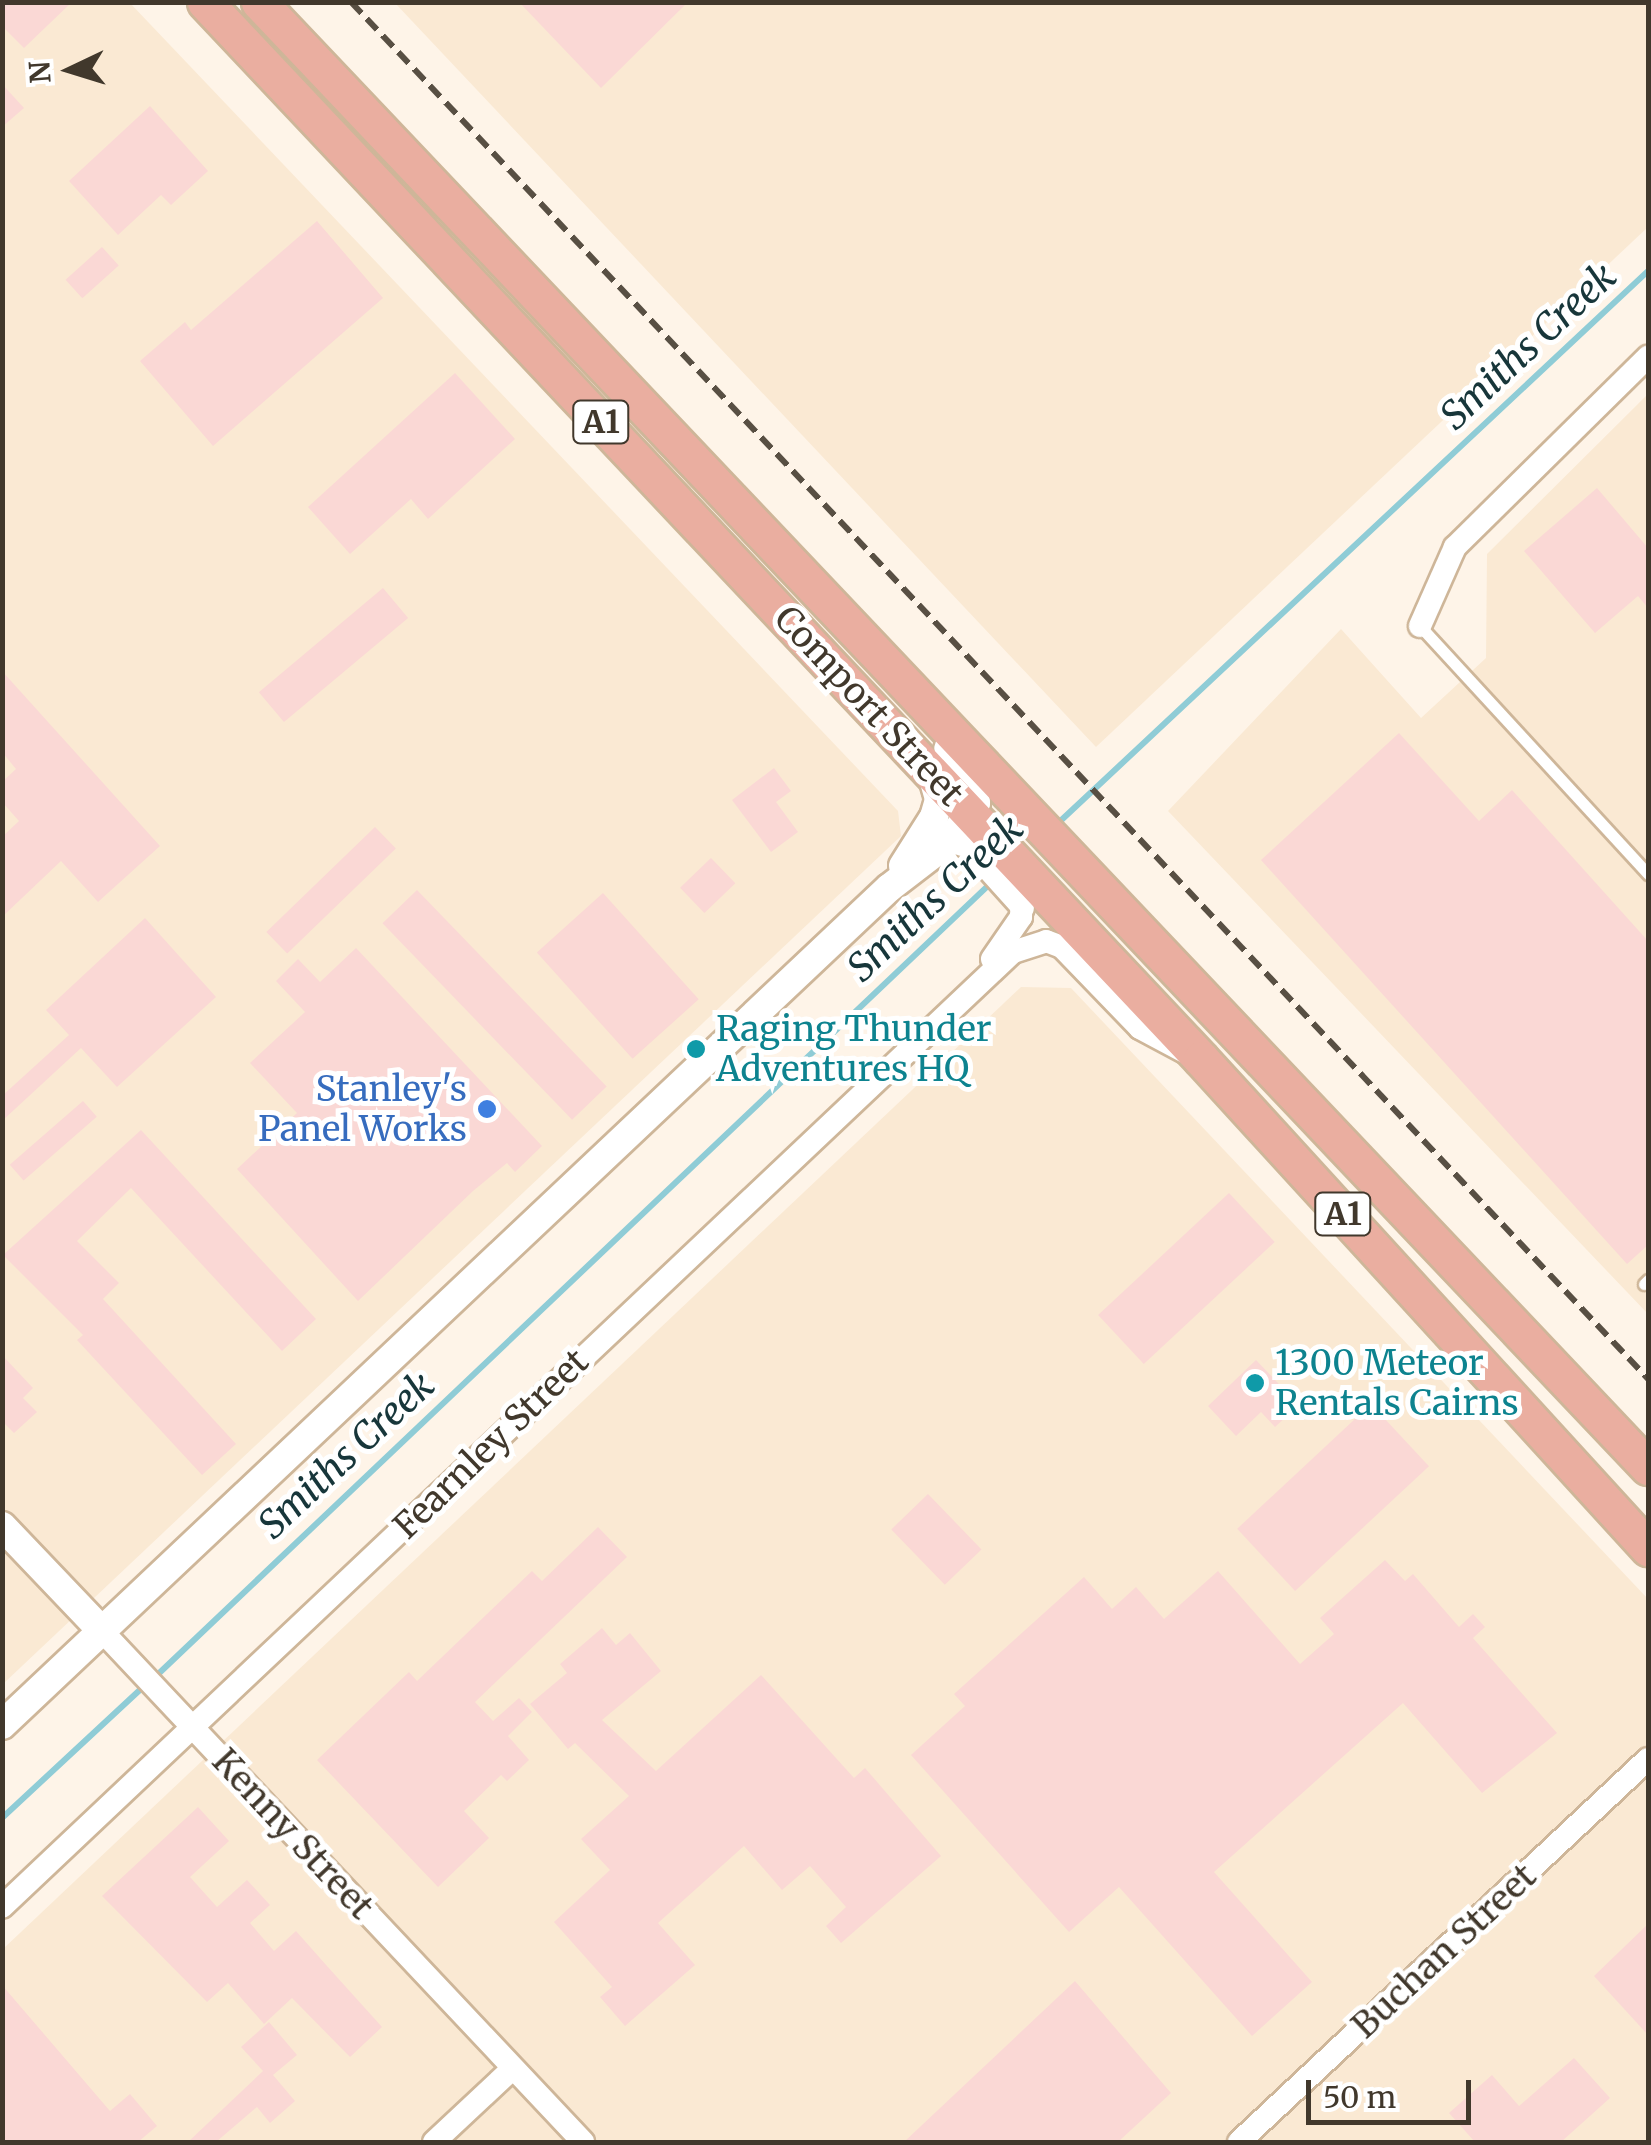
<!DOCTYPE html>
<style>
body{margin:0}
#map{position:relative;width:1651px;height:2145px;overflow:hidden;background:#fef4e8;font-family:Merriweather,serif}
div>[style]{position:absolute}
.built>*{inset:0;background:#fae9d3}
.stream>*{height:6px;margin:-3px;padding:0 3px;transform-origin:3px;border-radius:3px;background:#8fccd6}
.building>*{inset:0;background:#fad8d5;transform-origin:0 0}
.roads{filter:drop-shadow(2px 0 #ceb699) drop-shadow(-2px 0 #ceb699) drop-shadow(0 2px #ceb699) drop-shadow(0 -2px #ceb699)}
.service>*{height:11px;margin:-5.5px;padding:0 5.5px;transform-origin:5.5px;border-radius:5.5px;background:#fff}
.minor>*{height:22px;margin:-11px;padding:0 11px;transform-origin:11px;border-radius:11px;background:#fff}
.tertiary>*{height:28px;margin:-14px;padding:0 14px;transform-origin:14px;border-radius:14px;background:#fff}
.trunk>*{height:35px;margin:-17.5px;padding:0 17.5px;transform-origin:17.5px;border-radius:17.5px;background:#eaaea0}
.rail>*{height:6px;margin-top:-3px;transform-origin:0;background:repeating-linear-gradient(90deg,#584f43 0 15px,transparent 0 23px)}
.dots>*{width:28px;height:28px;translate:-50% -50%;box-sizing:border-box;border:5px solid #fff;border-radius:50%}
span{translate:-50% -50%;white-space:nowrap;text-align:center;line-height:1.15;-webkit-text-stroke:10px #fff;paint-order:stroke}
.shield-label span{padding:2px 8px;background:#fff;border:2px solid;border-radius:8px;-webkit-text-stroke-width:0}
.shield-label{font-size:32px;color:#41382c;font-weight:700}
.street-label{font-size:35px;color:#41382c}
.culture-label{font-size:35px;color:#0d838f}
.left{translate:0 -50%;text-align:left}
.shop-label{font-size:35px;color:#366cbe}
.right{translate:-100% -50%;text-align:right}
.water-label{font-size:38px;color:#17363a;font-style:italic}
.frame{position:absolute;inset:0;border:5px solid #41382c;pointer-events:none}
.north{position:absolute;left:20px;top:20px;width:100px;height:100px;-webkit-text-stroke:8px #fff;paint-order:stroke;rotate:266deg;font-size:28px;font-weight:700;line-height:40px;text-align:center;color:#41382c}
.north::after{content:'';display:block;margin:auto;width:35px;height:45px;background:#41382c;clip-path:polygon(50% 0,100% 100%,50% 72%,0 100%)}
.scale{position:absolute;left:1306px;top:2080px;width:165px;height:45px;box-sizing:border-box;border:5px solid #41382c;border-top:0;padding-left:12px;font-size:30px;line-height:35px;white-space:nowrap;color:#41382c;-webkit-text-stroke:8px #fff;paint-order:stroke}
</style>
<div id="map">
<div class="built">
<div style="clip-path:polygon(3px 3px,130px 3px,898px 811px,901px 836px,3px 1684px)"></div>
<div style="clip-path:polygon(395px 3px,1648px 3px,1648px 227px,1096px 747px)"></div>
<div style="clip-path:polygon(1648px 394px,1648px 1314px,1168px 811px,1341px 629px,1421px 718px,1486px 658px,1487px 554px)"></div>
<div style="clip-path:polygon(1021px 987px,1071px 988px,1648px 1599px,1648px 2142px,3px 2142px,3px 1949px)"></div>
</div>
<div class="stream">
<div style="left:1055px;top:826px;width:812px;rotate:-43.1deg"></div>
<div style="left:154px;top:1678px;width:1157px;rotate:-43.53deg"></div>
<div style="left:2px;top:1818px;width:194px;rotate:-42.9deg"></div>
</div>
<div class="building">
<div style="clip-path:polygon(2px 2px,72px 2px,24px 48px,2px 26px)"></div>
<div style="clip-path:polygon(519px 2px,688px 2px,601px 88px)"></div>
<div style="clip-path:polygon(2px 84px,24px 108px,2px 127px)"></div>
<div style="clip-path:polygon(150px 106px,208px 171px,171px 205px,161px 195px,118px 235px,69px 181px)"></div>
<div style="clip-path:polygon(317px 221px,383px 298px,213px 446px,140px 361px,185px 322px,191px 330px)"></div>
<div style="left:102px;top:247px;width:25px;height:49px;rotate:48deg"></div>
<div style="clip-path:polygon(455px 373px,515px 439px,428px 519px,411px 499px,350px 554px,308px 507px)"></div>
<div style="clip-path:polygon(1597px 488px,1648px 548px,1648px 608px,1638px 596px,1595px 633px,1524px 551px)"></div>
<div style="left:383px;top:588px;width:39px;height:162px;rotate:50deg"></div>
<div style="clip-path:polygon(2px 671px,160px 846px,98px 902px,61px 861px,2px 917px,2px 837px,19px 821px,2px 802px,2px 782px,16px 769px,2px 752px)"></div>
<div style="clip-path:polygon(1399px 733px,1479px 821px,1512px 790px,1648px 941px,1648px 1245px,1627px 1264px,1261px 860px)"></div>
<div style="clip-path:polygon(774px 768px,791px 791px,776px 802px,798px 832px,771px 852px,732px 800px)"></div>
<div style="left:375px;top:827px;width:30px;height:151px;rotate:46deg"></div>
<div style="left:711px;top:858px;width:35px;height:43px;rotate:46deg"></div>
<div style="left:417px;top:890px;width:273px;height:48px;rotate:46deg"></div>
<div style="left:603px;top:893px;width:143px;height:89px;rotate:48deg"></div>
<div style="clip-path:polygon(145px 918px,216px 997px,117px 1087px,81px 1048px,2px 1121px,2px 1096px,69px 1035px,46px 1010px)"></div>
<div style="clip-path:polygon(356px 948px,542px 1146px,515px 1172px,507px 1163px,473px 1191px,358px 1301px,237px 1169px,297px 1113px,250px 1063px,305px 1012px,276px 981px,298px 959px,320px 982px)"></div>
<div style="left:83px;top:1101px;width:21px;height:97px;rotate:49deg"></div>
<div style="clip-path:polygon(141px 1130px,316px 1319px,282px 1351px,131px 1188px,77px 1241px,119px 1283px,103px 1299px,236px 1444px,202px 1475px,77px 1340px,83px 1335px,3px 1255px)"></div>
<div style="left:1229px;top:1193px;width:67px;height:179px;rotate:47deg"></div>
<div style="clip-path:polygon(2px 1355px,33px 1388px,23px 1398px,37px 1412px,14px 1433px,2px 1421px)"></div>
<div style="clip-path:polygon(1256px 1360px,1299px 1405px,1275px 1427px,1261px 1412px,1236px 1436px,1208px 1406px)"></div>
<div style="left:1371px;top:1404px;width:85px;height:183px;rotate:47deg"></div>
<div style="left:928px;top:1494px;width:77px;height:51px;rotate:46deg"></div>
<div style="clip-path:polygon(598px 1527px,627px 1557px,475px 1702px,493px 1721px,519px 1698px,532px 1712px,508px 1736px,529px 1760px,507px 1781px,501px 1775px,464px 1811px,489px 1838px,438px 1887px,317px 1760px,409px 1672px,417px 1681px,532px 1571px,542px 1581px)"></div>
<div style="clip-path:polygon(1385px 1560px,1405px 1581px,1413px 1574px,1459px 1627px,1473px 1614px,1485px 1627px,1473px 1638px,1557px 1733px,1482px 1793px,1403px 1703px,1214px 1872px,1312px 1982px,1252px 2036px,1119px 1887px,1069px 1932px,911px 1755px,965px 1706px,954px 1694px,1084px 1577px,1112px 1609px,1136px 1587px,1164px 1619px,1218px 1571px,1300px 1664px,1334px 1634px,1320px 1618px)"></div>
<div style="clip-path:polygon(602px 1628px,616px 1645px,630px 1633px,661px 1671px,602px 1720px,656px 1771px,761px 1675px,854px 1778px,865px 1768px,941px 1856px,841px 1943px,826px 1926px,846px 1907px,810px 1866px,782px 1890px,744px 1846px,658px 1923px,695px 1965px,625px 2026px,600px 1997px,612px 1987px,554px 1922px,610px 1870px,581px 1839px,629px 1796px,575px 1743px,568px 1749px,530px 1704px,567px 1673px,560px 1664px)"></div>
<div style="clip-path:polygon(198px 1807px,229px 1841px,190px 1877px,217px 1907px,247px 1880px,270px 1905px,250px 1923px,274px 1951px,296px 1931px,327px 1966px,382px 2027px,350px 2057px,292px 1998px,264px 2024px,228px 1983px,207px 2002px,102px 1896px)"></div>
<div style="clip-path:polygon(1648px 1924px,1648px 2035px,1594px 1976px)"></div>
<div style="clip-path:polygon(1075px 1981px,1171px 2093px,1118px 2142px,904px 2142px)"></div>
<div style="clip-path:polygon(2px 1985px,110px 2111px,130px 2094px,157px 2126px,138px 2142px,2px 2142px)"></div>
<div style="clip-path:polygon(269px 2022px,297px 2055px,273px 2075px,295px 2101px,270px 2123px,257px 2107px,216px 2142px,188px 2142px,263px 2071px,241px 2047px)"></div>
<div style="clip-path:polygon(1574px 2058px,1610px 2098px,1561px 2142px,1475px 2142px,1449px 2113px,1492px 2075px,1519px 2106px)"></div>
</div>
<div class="roads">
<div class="service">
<div style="left:1420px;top:626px;width:337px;rotate:47.4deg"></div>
<div style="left:1644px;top:1284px;width:6px;rotate:-45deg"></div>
</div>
<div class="minor">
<div style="left:1420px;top:626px;width:86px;rotate:-66.1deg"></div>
<div style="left:1455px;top:547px;width:271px;rotate:-44.6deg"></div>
<div style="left:950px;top:841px;width:19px;rotate:18deg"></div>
<div style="left:968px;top:847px;width:82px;rotate:48deg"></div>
<div style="left:992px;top:959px;width:51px;rotate:-55.4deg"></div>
<div style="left:1021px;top:917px;width:46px;rotate:-87.5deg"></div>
<div style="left:102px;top:1631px;width:702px;rotate:46.73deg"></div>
<div style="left:2px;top:1907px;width:1391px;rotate:-43.37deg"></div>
<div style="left:1013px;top:952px;width:35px;rotate:-18deg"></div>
<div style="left:1046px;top:941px;width:17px;rotate:21deg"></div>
<div style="left:1062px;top:947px;width:112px;rotate:46.1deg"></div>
<div style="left:1140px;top:1028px;width:51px;rotate:28.1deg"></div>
<div style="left:434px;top:2142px;width:108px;rotate:-43.1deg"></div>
<div style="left:1239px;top:2142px;width:560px;rotate:-43.12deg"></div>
</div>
<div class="tertiary">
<div style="left:903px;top:866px;width:58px;rotate:-57.7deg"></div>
<div style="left:934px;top:817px;width:19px;rotate:-74deg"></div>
<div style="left:939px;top:799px;width:29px;rotate:-106deg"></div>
<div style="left:2px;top:1526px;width:145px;rotate:46.4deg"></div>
<div style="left:2px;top:1725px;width:1220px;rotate:-43.34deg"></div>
<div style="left:889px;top:888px;width:77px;rotate:-37.6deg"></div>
<div style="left:950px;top:841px;width:46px;rotate:-55.6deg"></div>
<div style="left:976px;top:803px;width:27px;rotate:-103deg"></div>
<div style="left:970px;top:777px;width:36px;rotate:-127deg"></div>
</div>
<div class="trunk">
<div style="left:205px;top:2px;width:1452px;rotate:46.7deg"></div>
<div style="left:1201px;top:1059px;width:663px;rotate:47.57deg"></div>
<div style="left:259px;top:2px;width:2019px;rotate:46.53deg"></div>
</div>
</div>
<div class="rail">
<div style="left:351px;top:2px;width:1892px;rotate:46.71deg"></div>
</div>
<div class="dots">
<div style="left:696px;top:1049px;background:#0f9aa8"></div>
<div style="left:487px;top:1109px;background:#3f7fe0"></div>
<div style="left:1255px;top:1383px;background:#0f9aa8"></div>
</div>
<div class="shield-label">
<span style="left:601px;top:422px">A1</span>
<span style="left:1343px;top:1214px">A1</span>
</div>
<div class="street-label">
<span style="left:869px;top:706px;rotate:47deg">Comport Street</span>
<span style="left:491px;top:1444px;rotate:-44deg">Fearnley Street</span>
<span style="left:293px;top:1834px;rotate:47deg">Kenny Street</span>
<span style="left:1444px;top:1951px;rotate:-43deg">Buchan Street</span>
</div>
<div class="culture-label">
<span class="left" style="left:716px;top:1049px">Raging Thunder<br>Adventures HQ</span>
<span class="left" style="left:1275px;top:1383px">1300 Meteor<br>Rentals Cairns</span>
</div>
<div class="shop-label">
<span class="right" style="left:467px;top:1109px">Stanley's<br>Panel Works</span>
</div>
<div class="water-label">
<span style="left:1528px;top:346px;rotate:-43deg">Smiths Creek</span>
<span style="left:935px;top:898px;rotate:-43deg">Smiths Creek</span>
<span style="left:346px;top:1455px;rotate:-43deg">Smiths Creek</span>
</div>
<div class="frame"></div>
<div class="north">N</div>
<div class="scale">50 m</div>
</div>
